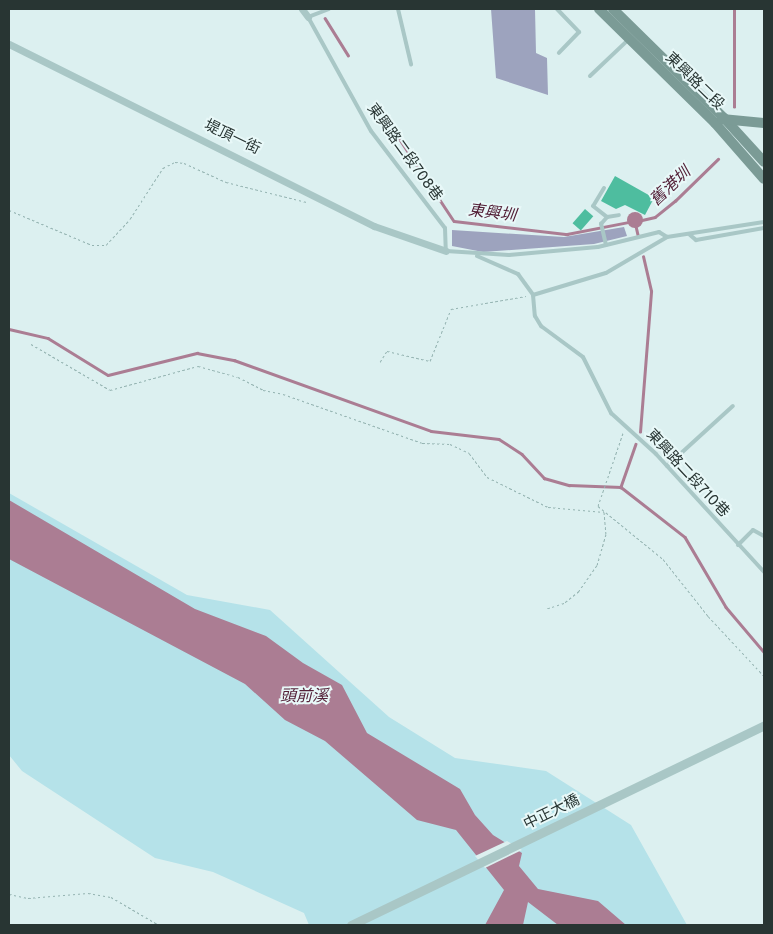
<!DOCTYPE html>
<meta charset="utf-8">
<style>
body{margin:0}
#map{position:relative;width:773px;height:934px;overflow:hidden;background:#dcf0f0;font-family:Overpass,"Noto Sans TC",sans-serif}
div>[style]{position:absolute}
.green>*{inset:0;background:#9da3be}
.sand>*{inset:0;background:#b5e2e9}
.water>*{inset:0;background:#ab7d93}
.round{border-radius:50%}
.pier>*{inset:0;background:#dcf0f0}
.stream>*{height:2.5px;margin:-1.25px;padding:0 1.25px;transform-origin:1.25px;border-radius:1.25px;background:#ab7d93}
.building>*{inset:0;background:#4ebd9f;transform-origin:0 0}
.path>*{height:1px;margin-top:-0.5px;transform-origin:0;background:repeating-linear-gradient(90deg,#94b3b1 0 2.5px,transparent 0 5px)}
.service>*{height:4px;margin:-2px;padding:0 2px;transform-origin:2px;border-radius:2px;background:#a9c7c6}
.minor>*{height:7px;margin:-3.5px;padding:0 3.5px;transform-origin:3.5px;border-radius:3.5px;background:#a9c7c6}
.tertiary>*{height:9px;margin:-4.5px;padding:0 4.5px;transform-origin:4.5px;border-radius:4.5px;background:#a9c7c6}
.secondary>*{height:10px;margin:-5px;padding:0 5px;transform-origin:5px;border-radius:5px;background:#7b9b96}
span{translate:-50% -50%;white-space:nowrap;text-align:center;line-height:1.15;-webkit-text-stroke:4px #e8f8f8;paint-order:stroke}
.street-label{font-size:15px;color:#283533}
.water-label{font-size:16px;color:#542138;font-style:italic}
.frame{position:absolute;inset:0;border:10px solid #283533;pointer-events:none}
</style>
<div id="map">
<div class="green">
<div style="clip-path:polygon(491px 9px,535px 9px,536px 53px,547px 58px,548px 95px,496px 78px)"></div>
<div style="clip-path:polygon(624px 227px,627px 236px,594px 244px,483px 252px,452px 246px,452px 230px,564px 237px)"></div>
</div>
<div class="sand">
<div style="clip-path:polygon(9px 493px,187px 595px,270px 610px,389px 717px,455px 758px,546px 771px,631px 825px,687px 925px,309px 925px,304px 913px,213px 872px,155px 858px,22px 771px,9px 755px)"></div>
</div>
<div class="water">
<div class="round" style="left:627px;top:212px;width:16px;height:16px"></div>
<div style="clip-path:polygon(9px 500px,195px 609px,266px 636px,303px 663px,342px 685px,367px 733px,460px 789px,475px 815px,493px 835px,522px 853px,519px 866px,538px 889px,598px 901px,626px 925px,558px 925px,528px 902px,523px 925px,485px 925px,504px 890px,456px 830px,417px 820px,325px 741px,285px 720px,245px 684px,9px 559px)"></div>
</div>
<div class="pier">
<div style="clip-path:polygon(507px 841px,522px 850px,485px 868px,475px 856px)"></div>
</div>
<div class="stream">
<div style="left:325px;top:18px;width:44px;rotate:58.1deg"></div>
<div style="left:734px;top:107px;width:98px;rotate:-90deg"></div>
<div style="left:393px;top:129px;width:110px;rotate:56.5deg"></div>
<div style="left:454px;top:221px;width:114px;rotate:6.6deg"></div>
<div style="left:567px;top:234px;width:63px;rotate:-11deg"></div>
<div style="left:642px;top:220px;width:13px;rotate:-13deg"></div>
<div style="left:655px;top:217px;width:26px;rotate:-39deg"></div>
<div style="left:675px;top:201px;width:60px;rotate:-44.3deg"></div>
<div style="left:636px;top:226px;width:9px;rotate:77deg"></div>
<div style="left:9px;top:329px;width:40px;rotate:13deg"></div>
<div style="left:48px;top:338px;width:70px;rotate:31.7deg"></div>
<div style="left:108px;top:375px;width:92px;rotate:-13.9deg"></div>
<div style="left:197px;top:353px;width:38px;rotate:11deg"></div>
<div style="left:234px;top:360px;width:209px;rotate:19.8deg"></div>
<div style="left:431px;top:431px;width:68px;rotate:6.7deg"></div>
<div style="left:499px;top:439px;width:27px;rotate:33deg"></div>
<div style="left:522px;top:454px;width:33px;rotate:47deg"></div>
<div style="left:544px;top:478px;width:26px;rotate:16deg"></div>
<div style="left:569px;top:485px;width:52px;rotate:2.2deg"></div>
<div style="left:640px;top:432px;width:141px;rotate:-85.5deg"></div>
<div style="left:651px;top:291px;width:35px;rotate:-103deg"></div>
<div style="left:636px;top:444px;width:46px;rotate:109.2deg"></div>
<div style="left:621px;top:487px;width:81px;rotate:38deg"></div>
<div style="left:685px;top:537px;width:81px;rotate:59.6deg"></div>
<div style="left:726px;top:607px;width:59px;rotate:49.8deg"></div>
</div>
<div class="building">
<div style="clip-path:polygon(615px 176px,654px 198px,645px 215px,625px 205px,616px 209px,601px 201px)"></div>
<div style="left:585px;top:209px;width:11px;height:19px;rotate:41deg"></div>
</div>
<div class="path">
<div style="left:9px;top:210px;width:90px;rotate:22.9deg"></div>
<div style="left:92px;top:245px;width:14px"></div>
<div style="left:106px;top:245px;width:35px;rotate:-47deg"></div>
<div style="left:130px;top:219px;width:61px;rotate:-57.1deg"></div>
<div style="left:163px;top:168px;width:13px;rotate:-27deg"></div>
<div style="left:175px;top:162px;width:9px;rotate:6deg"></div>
<div style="left:184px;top:163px;width:46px;rotate:24.3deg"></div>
<div style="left:226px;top:182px;width:83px;rotate:13.9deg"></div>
<div style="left:31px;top:344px;width:91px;rotate:30.2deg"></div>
<div style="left:110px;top:390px;width:91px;rotate:-15.3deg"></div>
<div style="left:198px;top:366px;width:41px;rotate:15.4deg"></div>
<div style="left:238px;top:377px;width:28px;rotate:27deg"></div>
<div style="left:263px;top:390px;width:20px;rotate:11deg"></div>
<div style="left:283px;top:394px;width:147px;rotate:19.4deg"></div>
<div style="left:422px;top:443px;width:28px;rotate:2deg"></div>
<div style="left:450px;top:444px;width:21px;rotate:25deg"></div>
<div style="left:469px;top:453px;width:30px;rotate:53deg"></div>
<div style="left:487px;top:477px;width:68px;rotate:26.2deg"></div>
<div style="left:548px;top:507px;width:56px;rotate:5.1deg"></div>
<div style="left:604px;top:512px;width:22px;rotate:85deg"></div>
<div style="left:606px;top:534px;width:32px;rotate:106deg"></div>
<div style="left:597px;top:565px;width:32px;rotate:125deg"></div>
<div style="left:579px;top:591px;width:19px;rotate:141deg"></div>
<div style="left:564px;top:603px;width:19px;rotate:162deg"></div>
<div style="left:380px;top:362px;width:13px;rotate:-58deg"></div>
<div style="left:387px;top:351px;width:44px;rotate:13.1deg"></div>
<div style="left:430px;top:361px;width:56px;rotate:-68deg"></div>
<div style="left:451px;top:309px;width:76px;rotate:-9.8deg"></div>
<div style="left:623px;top:433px;width:77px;rotate:108.9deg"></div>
<div style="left:598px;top:506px;width:84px;rotate:39.2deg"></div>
<div style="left:663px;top:559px;width:73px;rotate:51.7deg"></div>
<div style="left:708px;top:616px;width:82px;rotate:47deg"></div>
<div style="left:9px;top:894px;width:19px;rotate:12deg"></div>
<div style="left:28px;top:898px;width:60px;rotate:-4.8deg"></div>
<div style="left:88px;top:893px;width:23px;rotate:10deg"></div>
<div style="left:111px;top:897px;width:56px;rotate:30.3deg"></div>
</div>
<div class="service">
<div style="left:329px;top:9px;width:22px;rotate:159deg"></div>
<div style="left:308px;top:17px;width:130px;rotate:61.1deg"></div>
<div style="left:371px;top:131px;width:122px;rotate:52.7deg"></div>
<div style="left:445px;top:228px;width:23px;rotate:88deg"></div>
<div style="left:446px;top:251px;width:63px;rotate:3.6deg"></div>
<div style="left:509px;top:255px;width:89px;rotate:-5.1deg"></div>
<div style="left:598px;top:247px;width:63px;rotate:-13.8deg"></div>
<div style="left:659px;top:232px;width:9px;rotate:32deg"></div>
<div style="left:667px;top:237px;width:98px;rotate:-8.8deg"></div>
<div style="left:398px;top:9px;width:57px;rotate:76.7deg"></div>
<div style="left:557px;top:9px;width:32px;rotate:46deg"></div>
<div style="left:579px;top:32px;width:29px;rotate:134deg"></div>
<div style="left:590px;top:76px;width:54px;rotate:-43.5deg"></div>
<div style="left:604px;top:188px;width:21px;rotate:121deg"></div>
<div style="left:593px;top:206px;width:18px;rotate:38deg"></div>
<div style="left:607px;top:217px;width:12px;rotate:-9deg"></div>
<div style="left:690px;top:235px;width:8px;rotate:40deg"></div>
<div style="left:696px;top:240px;width:69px;rotate:-10deg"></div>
<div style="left:606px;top:245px;width:22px;rotate:-103deg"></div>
<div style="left:601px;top:224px;width:9px;rotate:-49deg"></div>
<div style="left:477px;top:256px;width:45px;rotate:23.7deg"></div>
<div style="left:518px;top:274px;width:26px;rotate:54deg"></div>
<div style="left:533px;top:295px;width:21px;rotate:85deg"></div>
<div style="left:535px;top:316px;width:12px;rotate:59deg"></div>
<div style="left:541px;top:326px;width:52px;rotate:36.4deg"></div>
<div style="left:583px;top:357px;width:63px;rotate:63.4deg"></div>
<div style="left:611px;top:413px;width:61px;rotate:42.3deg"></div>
<div style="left:656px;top:454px;width:160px;rotate:47.5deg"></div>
<div style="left:533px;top:295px;width:76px;rotate:-16.8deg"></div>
<div style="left:606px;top:273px;width:71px;rotate:-30.5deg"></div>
<div style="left:667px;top:466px;width:89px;rotate:-42.3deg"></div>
<div style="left:738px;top:545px;width:21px;rotate:-45deg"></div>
<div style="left:753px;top:530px;width:13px;rotate:29deg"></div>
</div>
<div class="minor">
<div style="left:302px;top:9px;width:10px;rotate:53deg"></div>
<div style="left:9px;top:44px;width:408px;rotate:26.5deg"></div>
<div style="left:374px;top:226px;width:76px;rotate:19.1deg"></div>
</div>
<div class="tertiary">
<div style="left:351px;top:925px;width:459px;rotate:-25.8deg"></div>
</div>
<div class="secondary">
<div style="left:599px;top:9px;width:163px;rotate:44.5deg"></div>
<div style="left:715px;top:123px;width:74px;rotate:48.8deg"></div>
<div style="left:613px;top:9px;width:156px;rotate:44.5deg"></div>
<div style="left:724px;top:118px;width:59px;rotate:47.7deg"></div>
<div style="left:722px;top:119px;width:42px;rotate:5.4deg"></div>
</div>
<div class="street-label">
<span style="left:694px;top:82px;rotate:44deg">東興路二段</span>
<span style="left:232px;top:138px;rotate:26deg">堤頂一街</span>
<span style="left:404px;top:153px;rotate:54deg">東興路二段708巷</span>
<span style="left:687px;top:474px;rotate:47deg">東興路二段710巷</span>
<span style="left:552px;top:813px;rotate:-26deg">中正大橋</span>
</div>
<div class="water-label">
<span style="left:671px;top:187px;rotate:-43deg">舊港圳</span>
<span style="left:492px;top:214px;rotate:7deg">東興圳</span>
<span style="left:304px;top:697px">頭前溪</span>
</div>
<div class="frame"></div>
</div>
